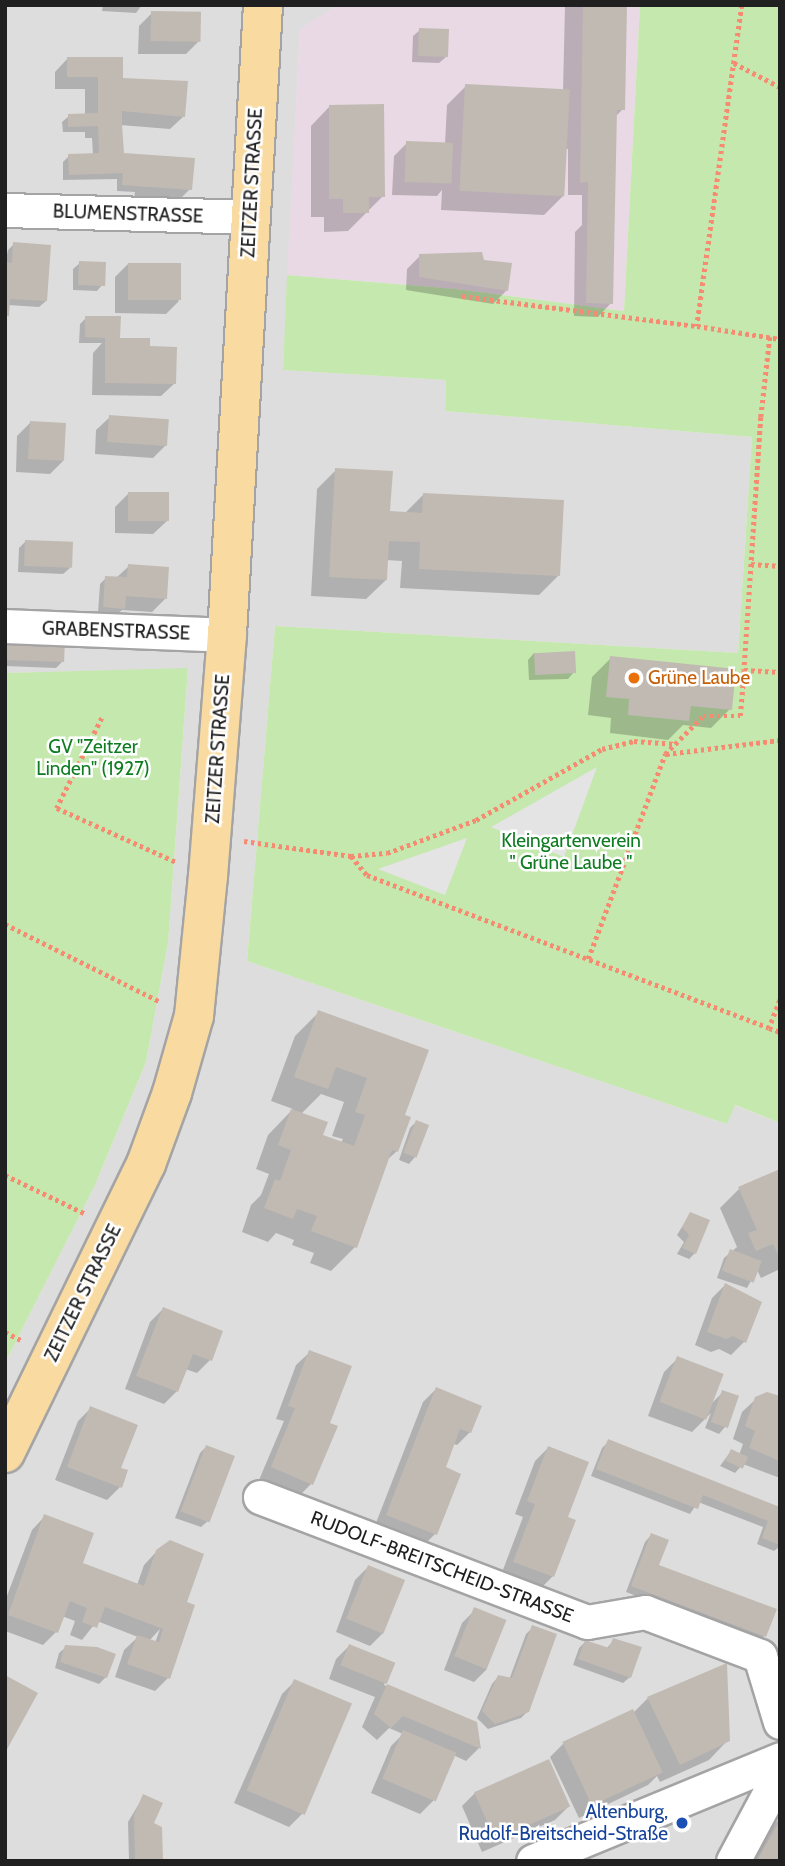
<!DOCTYPE html>
<meta charset="utf-8">
<style>
body{margin:0}
#map{position:relative;width:785px;height:1866px;overflow:hidden;background:#f0eee6;font-family:Cabin,sans-serif}
div>[style]{position:absolute}
.residential>*{inset:0;background:#dedddd}
.industrial>*{inset:0;background:#e9d9e4}
.grass>*{inset:0;background:#c5e8ae}
.parking>*{inset:0;background:#e4e4e4}
.shadow>*{inset:0;background:#0003}
.building>*{inset:0;background:#c1bab3;transform-origin:0 0}
.path>*{height:4.5px;margin-top:-2.25px;transform-origin:0;background:repeating-linear-gradient(90deg,#f68b71 0 3.5px,transparent 0 7px)}
.roads{filter:drop-shadow(2px 0 #a4a4a4) drop-shadow(-2px 0 #a4a4a4) drop-shadow(0 2px #a4a4a4) drop-shadow(0 -2px #a4a4a4)}
.minor>*{height:33px;margin:-16.5px;padding:0 16.5px;transform-origin:16.5px;border-radius:16.5px;background:#fff}
.major>*{height:38px;margin:-19px;padding:0 19px;transform-origin:19px;border-radius:19px;background:#f9dba2}
.dots>*{width:19px;height:19px;translate:-50% -50%;box-sizing:border-box;border:4px solid #fff;border-radius:50%}
span{translate:-50% -50%;white-space:nowrap;text-align:center;line-height:1.15;-webkit-text-stroke:5px #fff;paint-order:stroke}
.street-label{font-size:19px;color:#202020}
.food-label{font-size:19px;color:#c56008}
.left{translate:0 -50%;text-align:left}
.park-label{font-size:19px;color:#0f7c22}
.transit-label{font-size:19px;color:#164399}
.right{translate:-100% -50%;text-align:right}
.frame{position:absolute;inset:0;border:7px solid #202020;pointer-events:none}
</style>
<div id="map">
<div class="residential">
<div style="clip-path:polygon(5px 5px,338px 5px,300px 30px,283px 370px,446px 380px,445px 411px,752px 437px,738px 653px,275px 626px,247px 961px,727px 1124px,734px 1105px,780px 1123px,780px 1861px,5px 1861px,5px 1363px,95px 1185px,146px 1062px,168px 943px,188px 669px,5px 673px)"></div>
</div>
<div class="industrial">
<div style="clip-path:polygon(338px 5px,640px 5px,624px 311px,456px 289px,287px 275px,300px 29px)"></div>
</div>
<div class="grass">
<div style="clip-path:polygon(640px 5px,780px 5px,780px 1123px,735px 1105px,727px 1124px,247px 961px,275px 626px,738px 653px,752px 437px,445px 411px,446px 380px,283px 370px,287px 275px,456px 289px,624px 311px)"></div>
<div style="clip-path:polygon(188px 668px,168px 943px,146px 1062px,95px 1185px,5px 1363px,5px 673px)"></div>
</div>
<div class="parking">
<div style="clip-path:polygon(597px 767px,564px 857px,491px 827px)"></div>
<div style="clip-path:polygon(467px 838px,445px 895px,378px 869px)"></div>
</div>
<div class="shadow">
<div style="clip-path:polygon(103px 5px,142px 5px,136px 13px,102px 11px)"></div>
<div style="clip-path:polygon(565px 5px,625px 5px,623px 109px,615px 117px,611px 303px,598px 317px,574px 316px,575px 232px,582px 225px,582px 195px,568px 195px,568px 149px,565px 149px,563px 196px,544px 215px,441px 210px,442px 190px,437px 196px,392px 195px,394px 156px,407px 143px,445px 144px,447px 105px,466px 86px,563px 91px)"></div>
<div style="clip-path:polygon(152px 13px,199px 41px,186px 54px,138px 54px,139px 26px)"></div>
<div style="clip-path:polygon(420px 30px,446px 57px,439px 63px,412px 62px,413px 36px)"></div>
<div style="clip-path:polygon(68px 58px,121px 80px,184px 116px,170px 129px,120px 125px,122px 155px,190px 189px,177px 202px,134px 199px,135px 192px,117px 191px,117px 179px,63px 180px,63px 162px,69px 156px,93px 155px,92px 138px,85px 138px,85px 132px,63px 132px,62px 122px,69px 116px,85px 115px,85px 89px,55px 89px,55px 72px)"></div>
<div style="clip-path:polygon(330px 106px,383px 196px,348px 231px,324px 232px,324px 217px,311px 217px,311px 126px)"></div>
<div style="clip-path:polygon(14px 244px,46px 301px,39px 307px,8px 305px,5px 318px,5px 264px,8px 250px)"></div>
<div style="clip-path:polygon(420px 256px,483px 262px,506px 291px,493px 304px,406px 290px,407px 269px)"></div>
<div style="clip-path:polygon(80px 263px,103px 284px,97px 291px,73px 290px,73px 269px)"></div>
<div style="clip-path:polygon(128px 264px,179px 301px,166px 314px,115px 313px,115px 277px)"></div>
<div style="clip-path:polygon(86px 318px,118px 339px,148px 348px,175px 383px,161px 396px,92px 395px,93px 353px,102px 343px,79px 343px,80px 324px)"></div>
<div style="clip-path:polygon(110px 417px,166px 445px,153px 458px,95px 454px,96px 430px)"></div>
<div style="clip-path:polygon(31px 422px,63px 461px,50px 474px,16px 472px,17px 436px)"></div>
<div style="clip-path:polygon(336px 470px,389px 513px,405px 513px,423px 495px,558px 576px,539px 595px,400px 588px,402px 561px,386px 560px,386px 580px,366px 599px,311px 596px,317px 489px)"></div>
<div style="clip-path:polygon(129px 493px,167px 521px,153px 534px,115px 533px,115px 507px)"></div>
<div style="clip-path:polygon(26px 541px,70px 568px,63px 574px,18px 572px,19px 548px)"></div>
<div style="clip-path:polygon(129px 566px,165px 599px,152px 612px,122px 610px,117px 614px,98px 613px,100px 584px,106px 578px,116px 578px)"></div>
<div style="clip-path:polygon(5px 637px,63px 661px,56px 668px,5px 666px)"></div>
<div style="clip-path:polygon(534px 653px,574px 672px,568px 679px,529px 680px,528px 660px)"></div>
<div style="clip-path:polygon(611px 658px,730px 709px,711px 728px,683px 725px,668px 740px,610px 733px,611px 718px,588px 715px,592px 677px)"></div>
<div style="clip-path:polygon(evenodd,319px 1012px,403px 1116px,397px 1151px,386px 1161px,355px 1247px,331px 1271px,310px 1263px,314px 1253px,292px 1245px,294px 1240px,276px 1233px,268px 1242px,242px 1232px,251px 1205px,261px 1195px,269px 1174px,256px 1169px,268px 1135px,293px 1109px,271px 1101px,295px 1036px,319px 1012px,321px 1094px,344px 1102px,332px 1136px,343px 1139px,341px 1143px,321px 1136px,301px 1114px,321px 1094px)"></div>
<div style="clip-path:polygon(416px 1122px,415px 1157px,409px 1164px,399px 1160px,410px 1128px)"></div>
<div style="clip-path:polygon(780px 1171px,780px 1269px,761px 1278px,757px 1270px,747px 1288px,717px 1278px,724px 1258px,737px 1247px,720px 1208px,739px 1189px)"></div>
<div style="clip-path:polygon(690px 1214px,695px 1253px,689px 1259px,677px 1254px,684px 1242px,677px 1235px)"></div>
<div style="clip-path:polygon(725px 1285px,744px 1342px,731px 1355px,719px 1349px,711px 1352px,695px 1345px,712px 1298px)"></div>
<div style="clip-path:polygon(163px 1309px,221px 1332px,210px 1360px,197px 1373px,185px 1369px,177px 1391px,164px 1404px,125px 1389px,150px 1322px)"></div>
<div style="clip-path:polygon(310px 1352px,327px 1424px,311px 1484px,298px 1497px,259px 1480px,284px 1421px,276px 1419px,296px 1365px)"></div>
<div style="clip-path:polygon(678px 1358px,711px 1404px,723px 1392px,725px 1427px,719px 1434px,705px 1428px,711px 1413px,692px 1432px,648px 1416px,664px 1372px)"></div>
<div style="clip-path:polygon(436px 1389px,470px 1432px,457px 1445px,453px 1444px,443px 1468px,435px 1534px,422px 1547px,374px 1528px,423px 1402px)"></div>
<div style="clip-path:polygon(780px 1398px,780px 1478px,743px 1464px,735px 1473px,720px 1466px,731px 1451px,739px 1455px,743px 1444px,733px 1439px,742px 1412px,756px 1399px)"></div>
<div style="clip-path:polygon(91px 1408px,119px 1468px,126px 1471px,120px 1487px,107px 1500px,55px 1480px,78px 1421px)"></div>
<div style="clip-path:polygon(609px 1441px,780px 1509px,780px 1546px,774px 1551px,757px 1544px,763px 1527px,698px 1502px,690px 1514px,591px 1476px,602px 1448px)"></div>
<div style="clip-path:polygon(206px 1447px,208px 1521px,201px 1527px,175px 1518px,200px 1453px)"></div>
<div style="clip-path:polygon(548px 1448px,565px 1518px,573px 1521px,552px 1577px,539px 1590px,501px 1575px,523px 1517px,515px 1514px,535px 1461px)"></div>
<div style="clip-path:polygon(evenodd,45px 1516px,81px 1564px,137px 1585px,144px 1565px,157px 1551px,185px 1601px,168px 1678px,155px 1691px,115px 1677px,124px 1650px,138px 1637px,97px 1621px,82px 1640px,70px 1635px,75px 1621px,62px 1616px,56px 1632px,43px 1645px,5px 1631px,5px 1601px,32px 1530px,45px 1516px,160px 1629px,155px 1643px,149px 1641px,160px 1629px)"></div>
<div style="clip-path:polygon(651px 1535px,657px 1566px,764px 1636px,758px 1642px,626px 1592px,645px 1542px)"></div>
<div style="clip-path:polygon(368px 1567px,383px 1633px,370px 1646px,336px 1632px,355px 1580px)"></div>
<div style="clip-path:polygon(475px 1610px,487px 1669px,474px 1682px,444px 1670px,462px 1623px)"></div>
<div style="clip-path:polygon(533px 1627px,528px 1711px,521px 1718px,488px 1729px,477px 1718px,492px 1684px,498px 1677px,509px 1680px,526px 1634px)"></div>
<div style="clip-path:polygon(614px 1640px,630px 1677px,623px 1683px,573px 1665px,579px 1648px,585px 1642px,606px 1649px)"></div>
<div style="clip-path:polygon(349px 1646px,393px 1664px,384px 1685px,476px 1723px,479px 1748px,466px 1761px,453px 1755px,433px 1801px,420px 1814px,371px 1793px,391px 1746px,403px 1734px,389px 1728px,377px 1740px,362px 1727px,375px 1697px,329px 1679px,336px 1659px)"></div>
<div style="clip-path:polygon(66px 1647px,106px 1677px,99px 1684px,55px 1668px,59px 1653px)"></div>
<div style="clip-path:polygon(295px 1681px,349px 1705px,302px 1814px,289px 1827px,234px 1803px,282px 1694px)"></div>
<div style="clip-path:polygon(648px 1698px,728px 1740px,709px 1760px,660px 1782px,657px 1776px,648px 1785px,579px 1818px,550px 1757px,563px 1744px,633px 1713px)"></div>
<div style="clip-path:polygon(475px 1793px,568px 1807px,555px 1820px,482px 1852px,462px 1806px)"></div>
<div style="clip-path:polygon(143px 1797px,162px 1860px,161px 1861px,129px 1861px,128px 1822px)"></div>
<div style="clip-path:polygon(780px 1819px,780px 1861px,753px 1861px,771px 1827px)"></div>
</div>
<div class="building">
<div style="clip-path:polygon(583px 5px,627px 5px,625px 110px,617px 110px,613px 304px,586px 303px,588px 182px,580px 183px)"></div>
<div style="left:151px;top:11px;width:50px;height:30px;rotate:1deg"></div>
<div style="left:419px;top:28px;width:30px;height:28px;rotate:2deg"></div>
<div style="clip-path:polygon(67px 57px,123px 57px,123px 78px,188px 81px,185px 117px,122px 111px,122px 125px,124px 153px,195px 158px,192px 190px,122px 185px,123px 173px,69px 175px,68px 154px,99px 153px,98px 126px,68px 127px,68px 114px,98px 113px,98px 77px,67px 77px)"></div>
<div style="left:465px;top:84px;width:105px;height:107px;rotate:3deg"></div>
<div style="clip-path:polygon(384px 104px,385px 197px,369px 197px,369px 213px,343px 213px,343px 199px,329px 199px,329px 105px)"></div>
<div style="left:406px;top:141px;width:47px;height:41px;rotate:2deg"></div>
<div style="clip-path:polygon(13px 242px,51px 245px,47px 301px,10px 299px,9px 316px,5px 316px,5px 262px,12px 263px)"></div>
<div style="clip-path:polygon(482px 252px,484px 260px,512px 263px,508px 291px,419px 277px,419px 254px)"></div>
<div style="left:79px;top:261px;width:27px;height:24px;rotate:2deg"></div>
<div style="left:128px;top:263px;width:53px;height:37px"></div>
<div style="clip-path:polygon(85px 316px,121px 316px,120px 338px,150px 338px,150px 346px,177px 347px,176px 384px,105px 383px,105px 338px,85px 337px)"></div>
<div style="left:109px;top:415px;width:60px;height:27px;rotate:4deg"></div>
<div style="left:30px;top:421px;width:36px;height:38px;rotate:3deg"></div>
<div style="clip-path:polygon(335px 468px,393px 471px,390px 511px,422px 513px,423px 493px,564px 500px,560px 576px,419px 569px,420px 542px,389px 541px,387px 580px,329px 577px)"></div>
<div style="left:128px;top:492px;width:41px;height:29px"></div>
<div style="left:25px;top:540px;width:48px;height:26px;rotate:2deg"></div>
<div style="clip-path:polygon(128px 564px,169px 567px,167px 599px,126px 596px,125px 609px,103px 607px,105px 576px,127px 577px)"></div>
<div style="left:5px;top:636px;width:60px;height:24px;rotate:2deg"></div>
<div style="left:575px;top:651px;width:22px;height:41px;rotate:87deg"></div>
<div style="clip-path:polygon(610px 656px,736px 669px,732px 710px,691px 706px,689px 721px,628px 715px,629px 699px,606px 697px)"></div>
<div style="clip-path:polygon(318px 1010px,429px 1050px,405px 1115px,411px 1117px,398px 1152px,392px 1150px,357px 1248px,311px 1231px,317px 1216px,297px 1209px,293px 1219px,264px 1208px,275px 1179px,280px 1181px,291px 1150px,278px 1145px,291px 1109px,328px 1122px,323px 1135px,354px 1146px,365px 1115px,355px 1112px,367px 1078px,336px 1067px,328px 1089px,294px 1077px)"></div>
<div style="left:416px;top:1120px;width:14px;height:35px;rotate:21deg"></div>
<div style="clip-path:polygon(780px 1169px,780px 1259px,773px 1244px,756px 1251px,748px 1233px,757px 1230px,738px 1187px)"></div>
<div style="clip-path:polygon(690px 1212px,710px 1220px,696px 1254px,682px 1248px,689px 1235px,682px 1227px)"></div>
<div style="left:730px;top:1249px;width:34px;height:23px;rotate:21deg"></div>
<div style="clip-path:polygon(725px 1283px,762px 1302px,746px 1343px,733px 1336px,726px 1339px,707px 1332px)"></div>
<div style="clip-path:polygon(163px 1307px,223px 1331px,212px 1361px,193px 1354px,178px 1392px,136px 1376px)"></div>
<div style="clip-path:polygon(309px 1350px,352px 1366px,330px 1423px,338px 1426px,313px 1485px,271px 1467px,295px 1408px,288px 1406px)"></div>
<div style="left:677px;top:1356px;width:50px;height:49px;rotate:21deg"></div>
<div style="clip-path:polygon(436px 1387px,482px 1406px,471px 1433px,460px 1429px,446px 1467px,461px 1474px,437px 1535px,386px 1515px)"></div>
<div style="left:722px;top:1390px;width:18px;height:34px;rotate:19deg"></div>
<div style="clip-path:polygon(767px 1392px,780px 1396px,780px 1461px,749px 1448px,755px 1431px,745px 1426px,755px 1397px)"></div>
<div style="clip-path:polygon(90px 1406px,138px 1425px,121px 1468px,128px 1470px,122px 1488px,67px 1467px)"></div>
<div style="clip-path:polygon(608px 1439px,780px 1507px,780px 1545px,762px 1538px,768px 1521px,703px 1495px,698px 1509px,596px 1469px)"></div>
<div style="left:206px;top:1445px;width:31px;height:71px;rotate:21deg"></div>
<div style="clip-path:polygon(548px 1446px,589px 1462px,568px 1517px,576px 1520px,554px 1577px,513px 1562px,535px 1504px,527px 1501px)"></div>
<div style="left:731px;top:1449px;width:19px;height:13px;rotate:25deg"></div>
<div style="clip-path:polygon(44px 1514px,94px 1533px,83px 1563px,144px 1586px,156px 1550px,170px 1540px,204px 1554px,187px 1602px,195px 1605px,170px 1679px,127px 1664px,137px 1635px,159px 1642px,163px 1629px,105px 1607px,97px 1628px,82px 1622px,87px 1608px,70px 1601px,58px 1633px,8px 1615px)"></div>
<div style="clip-path:polygon(651px 1533px,669px 1540px,659px 1565px,777px 1609px,766px 1637px,631px 1586px)"></div>
<div style="left:368px;top:1565px;width:40px;height:58px;rotate:22deg"></div>
<div style="left:474px;top:1607px;width:35px;height:53px;rotate:22deg"></div>
<div style="clip-path:polygon(532px 1625px,557px 1634px,529px 1712px,495px 1724px,482px 1711px,498px 1675px,512px 1678px)"></div>
<div style="clip-path:polygon(613px 1638px,642px 1647px,631px 1678px,578px 1659px,585px 1640px,609px 1648px)"></div>
<div style="left:349px;top:1644px;width:50px;height:23px;rotate:22deg"></div>
<div style="clip-path:polygon(65px 1645px,97px 1647px,116px 1654px,107px 1678px,60px 1662px)"></div>
<div style="clip-path:polygon(727px 1663px,730px 1741px,680px 1765px,647px 1697px)"></div>
<div style="clip-path:polygon(5px 1675px,38px 1693px,5px 1753px)"></div>
<div style="left:294px;top:1679px;width:63px;height:121px;rotate:23deg"></div>
<div style="clip-path:polygon(387px 1684px,477px 1722px,481px 1749px,403px 1716px,391px 1728px,374px 1714px)"></div>
<div style="left:633px;top:1709px;width:70px;height:78px;rotate:65deg"></div>
<div style="left:403px;top:1730px;width:58px;height:53px;rotate:23deg"></div>
<div style="left:549px;top:1759px;width:52px;height:82px;rotate:66deg"></div>
<div style="clip-path:polygon(143px 1794px,163px 1803px,154px 1823px,162px 1827px,163px 1860px,135px 1861px,134px 1815px)"></div>
<div style="clip-path:polygon(780px 1820px,780px 1861px,757px 1861px)"></div>
</div>
<div class="path">
<div style="left:742px;top:5px;width:324px;rotate:98deg"></div>
<div style="left:697px;top:326px;width:84px;rotate:8.9deg"></div>
<div style="left:734px;top:63px;width:52px;rotate:27.6deg"></div>
<div style="left:462px;top:296px;width:237px;rotate:7.3deg"></div>
<div style="left:770px;top:337px;width:81px;rotate:96.4deg"></div>
<div style="left:761px;top:417px;width:254px;rotate:93.8deg"></div>
<div style="left:744px;top:670px;width:36px;rotate:3deg"></div>
<div style="left:751px;top:564px;width:29px;rotate:4deg"></div>
<div style="left:102px;top:718px;width:101px;rotate:116.6deg"></div>
<div style="left:57px;top:808px;width:131px;rotate:24.4deg"></div>
<div style="left:666px;top:754px;width:115px;rotate:-7deg"></div>
<div style="left:244px;top:841px;width:108px;rotate:8deg"></div>
<div style="left:351px;top:856px;width:36px;rotate:-5deg"></div>
<div style="left:387px;top:853px;width:95px;rotate:-20.3deg"></div>
<div style="left:476px;top:820px;width:145px;rotate:-29.4deg"></div>
<div style="left:602px;top:749px;width:33px;rotate:-14deg"></div>
<div style="left:634px;top:741px;width:42px;rotate:4.1deg"></div>
<div style="left:351px;top:856px;width:25px;rotate:50deg"></div>
<div style="left:367px;top:875px;width:430px;rotate:20.8deg"></div>
<div style="left:5px;top:924px;width:174px;rotate:26.6deg"></div>
<div style="left:588px;top:959px;width:219px;rotate:-69.4deg"></div>
<div style="left:665px;top:754px;width:54px;rotate:-45deg"></div>
<div style="left:703px;top:716px;width:37px"></div>
<div style="left:740px;top:716px;width:46px;rotate:-85deg"></div>
<div style="left:780px;top:1000px;width:30px;rotate:111deg"></div>
<div style="left:769px;top:1028px;width:12px;rotate:20deg"></div>
<div style="left:5px;top:1175px;width:90px;rotate:25.7deg"></div>
<div style="left:5px;top:1332px;width:20px;rotate:27deg"></div>
</div>
<div class="roads">
<div class="minor">
<div style="left:5px;top:210px;width:245px;rotate:1.6deg"></div>
<div style="left:5px;top:626px;width:222px;rotate:2.3deg"></div>
<div style="left:260px;top:1497px;width:350px;rotate:20.9deg"></div>
<div style="left:587px;top:1622px;width:59px;rotate:-9.8deg"></div>
<div style="left:645px;top:1612px;width:123px;rotate:20.9deg"></div>
<div style="left:760px;top:1656px;width:69px;rotate:73.1deg"></div>
<div style="left:533px;top:1861px;width:267px;rotate:-22.4deg"></div>
<div style="left:733px;top:1861px;width:100px;rotate:-61.9deg"></div>
</div>
<div class="major">
<div style="left:5px;top:1453px;width:322px;rotate:-64deg"></div>
<div style="left:146px;top:1164px;width:76px;rotate:-69.9deg"></div>
<div style="left:172px;top:1093px;width:80px;rotate:-74.1deg"></div>
<div style="left:194px;top:1016px;width:141px;rotate:-84.3deg"></div>
<div style="left:208px;top:876px;width:242px;rotate:-85.5deg"></div>
<div style="left:227px;top:635px;width:631px;rotate:-86.73deg"></div>
</div>
</div>
<div class="dots">
<div style="left:634px;top:678px;background:#e8710a"></div>
<div style="left:682px;top:1823px;background:#1a4fb4"></div>
</div>
<div class="street-label">
<span style="left:252px;top:183px;rotate:-87deg">ZEITZER STRASSE</span>
<span style="left:128px;top:214px;rotate:2deg">BLUMENSTRASSE</span>
<span style="left:116px;top:631px;rotate:2deg">GRABENSTRASSE</span>
<span style="left:218px;top:749px;rotate:-86deg">ZEITZER STRASSE</span>
<span style="left:83px;top:1293px;rotate:-64deg">ZEITZER STRASSE</span>
<span style="left:442px;top:1567px;rotate:21deg">RUDOLF-BREITSCHEID-STRASSE</span>
</div>
<div class="food-label">
<span class="left" style="left:648px;top:678px">Grüne Laube</span>
</div>
<div class="park-label">
<span style="left:93px;top:758px">GV "Zeitzer<br>Linden" (1927)</span>
<span style="left:571px;top:852px">Kleingartenverein<br>" Grüne Laube "</span>
</div>
<div class="transit-label">
<span class="right" style="left:668px;top:1823px">Altenburg,<br>Rudolf-Breitscheid-Straße</span>
</div>
<div class="frame"></div>
</div>
